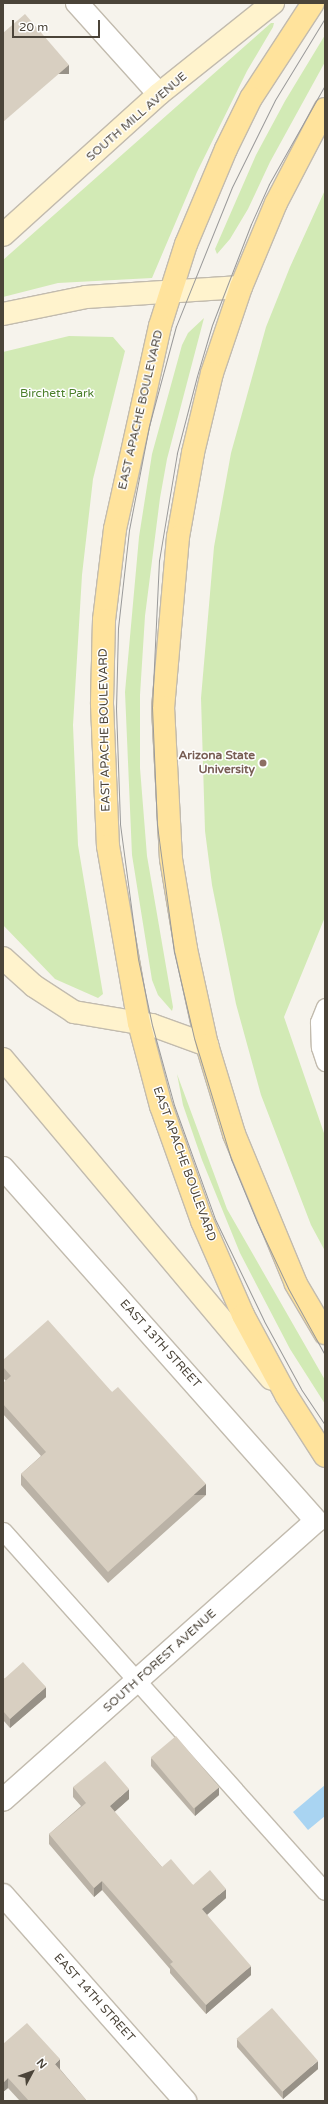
<!DOCTYPE html>
<style>
body{margin:0}
#map{position:relative;width:328px;height:2104px;overflow:hidden;background:#f6f3ec;font-family:"Varela Round",sans-serif}
div>[style]{position:absolute}
.green>*{inset:0;background:#d2eab5}
.water>*{inset:0;background:#a9d4f2}
.roads{filter:drop-shadow(1px 0 #c2bbae) drop-shadow(-1px 0 #c2bbae) drop-shadow(0 1px #c2bbae) drop-shadow(0 -1px #c2bbae)}
.lane>*{height:17px;margin:-8.5px;padding:0 8.5px;transform-origin:8.5px;border-radius:8.5px;background:#fff}
.street>*{height:22px;margin:-11px;padding:0 11px;transform-origin:11px;border-radius:11px;background:#fff}
.secondary>*{height:22px;margin:-11px;padding:0 11px;transform-origin:11px;border-radius:11px;background:#fff3cd}
.primary>*{height:22px;margin:-11px;padding:0 11px;transform-origin:11px;border-radius:11px;background:#ffe39c}
.tram>*{height:1px;margin:-0.5px;padding:0 0.5px;transform-origin:0.5px;border-radius:0.5px;background:#9a9a9a}
.wall>*{inset:0;background:#bab2a6}
.shaded-wall>*{inset:0;background:#979187;transform-origin:0 0}
.building>*{inset:0;background:#d8cfc1;transform-origin:0 0}
.dots>*{width:11px;height:11px;translate:-50% -50%;box-sizing:border-box;border:2px solid #fff;border-radius:50%}
span{translate:-50% -50%;white-space:nowrap;text-align:center;line-height:1.15;-webkit-text-stroke:3px #fff;paint-order:stroke}
.street-label{font-size:12px;color:#4b4439}
.park-label{font-size:12px;color:#4a7f2a}
.education-label{font-size:12px;color:#785e54;font-weight:700}
.right{translate:-100% -50%;text-align:right}
.frame{position:absolute;inset:0;border:4px solid #4b4439;pointer-events:none}
.north{position:absolute;left:12px;top:2052px;width:40px;height:40px;-webkit-text-stroke:3px #fff;paint-order:stroke;rotate:49deg;font-size:11px;font-weight:700;line-height:16px;text-align:center;color:#4b4439}
.north::after{content:'';display:block;margin:auto;width:14px;height:18px;background:#4b4439;clip-path:polygon(50% 0,100% 100%,50% 72%,0 100%)}
.scale{position:absolute;left:12px;top:20px;width:88px;height:18px;box-sizing:border-box;border:2px solid #4b4439;border-top:0;padding-left:5px;font-size:12px;line-height:14px;white-space:nowrap;color:#4b4439;-webkit-text-stroke:3px #fff;paint-order:stroke}
</style>
<div id="map">
<div class="green">
<div style="clip-path:polygon(271px 23px,274px 23px,273px 27px,247px 71px,197px 172px,152px 278px,58px 283px,3px 297px,3px 260px)"></div>
<div style="clip-path:polygon(325px 35px,325px 62px,270px 162px,248px 209px,230px 239px,217px 254px,215px 249px,256px 155px,285px 101px)"></div>
<div style="clip-path:polygon(325px 190px,325px 917px,284px 1017px,325px 1136px,325px 1251px,311px 1225px,261px 1095px,236px 1004px,212px 885px,205px 831px,201px 698px,214px 547px,231px 453px,266px 327px,290px 267px)"></div>
<div style="clip-path:polygon(204px 318px,167px 459px,160px 498px,145px 616px,140px 695px,140px 768px,147px 856px,173px 1007px,172px 1011px,158px 995px,152px 980px,132px 855px,125px 692px,139px 537px,152px 454px,182px 345px,188px 333px)"></div>
<div style="clip-path:polygon(69px 336px,113px 337px,125px 351px,93px 479px,82px 575px,73px 725px,78px 845px,103px 994px,98px 998px,55px 979px,3px 925px,3px 352px)"></div>
<div style="clip-path:polygon(177px 1074px,227px 1209px,325px 1380px,325px 1404px,290px 1349px,240px 1253px,202px 1160px,183px 1105px)"></div>
</div>
<div class="water">
<div style="clip-path:polygon(325px 1785px,325px 1816px,308px 1830px,293px 1812px)"></div>
</div>
<div class="roads">
<div class="lane">
<div style="left:325px;top:1007px;width:16px;rotate:112deg"></div>
<div style="left:319px;top:1022px;width:25px;rotate:88deg"></div>
<div style="left:320px;top:1047px;width:16px;rotate:72deg"></div>
<div style="left:3px;top:1531px;width:483px;rotate:48.2deg"></div>
</div>
<div class="street">
<div style="left:77px;top:3px;width:122px;rotate:48deg"></div>
<div style="left:3px;top:1168px;width:472px;rotate:48.4deg"></div>
<div style="left:316px;top:1521px;width:419px;rotate:138.3deg"></div>
<div style="left:3px;top:1895px;width:275px;rotate:48.5deg"></div>
</div>
<div class="secondary">
<div style="left:3px;top:235px;width:210px;rotate:-42.1deg"></div>
<div style="left:159px;top:94px;width:146px;rotate:-38.6deg"></div>
<div style="left:3px;top:314px;width:85px;rotate:-11.6deg"></div>
<div style="left:86px;top:297px;width:155px;rotate:-3.7deg"></div>
<div style="left:3px;top:958px;width:42px;rotate:42.1deg"></div>
<div style="left:34px;top:986px;width:48px;rotate:33deg"></div>
<div style="left:74px;top:1012px;width:79px;rotate:9.5deg"></div>
<div style="left:152px;top:1025px;width:59px;rotate:20deg"></div>
<div style="left:3px;top:1059px;width:417px;rotate:50deg"></div>
</div>
<div class="primary">
<div style="left:313px;top:3px;width:113px;rotate:123.1deg"></div>
<div style="left:251px;top:98px;width:57px;rotate:116.1deg"></div>
<div style="left:226px;top:149px;width:103px;rotate:112.8deg"></div>
<div style="left:186px;top:244px;width:86px;rotate:107.6deg"></div>
<div style="left:160px;top:326px;width:208px;rotate:102.5deg"></div>
<div style="left:115px;top:529px;width:92px;rotate:96.9deg"></div>
<div style="left:104px;top:620px;width:84px;rotate:91.4deg"></div>
<div style="left:102px;top:704px;width:142px;rotate:87.6deg"></div>
<div style="left:108px;top:846px;width:180px;rotate:80.1deg"></div>
<div style="left:139px;top:1023px;width:86px;rotate:75.2deg"></div>
<div style="left:161px;top:1106px;width:122px;rotate:70.4deg"></div>
<div style="left:202px;top:1221px;width:103px;rotate:66.4deg"></div>
<div style="left:243px;top:1315px;width:91px;rotate:61.7deg"></div>
<div style="left:286px;top:1395px;width:72px;rotate:57.4deg"></div>
<div style="left:325px;top:109px;width:106px;rotate:117.5deg"></div>
<div style="left:276px;top:203px;width:91px;rotate:112.6deg"></div>
<div style="left:241px;top:287px;width:91px;rotate:108.6deg"></div>
<div style="left:212px;top:373px;width:82px;rotate:103.4deg"></div>
<div style="left:193px;top:453px;width:85px;rotate:100.1deg"></div>
<div style="left:178px;top:537px;width:171px;rotate:95deg"></div>
<div style="left:163px;top:707px;width:152px;rotate:87deg"></div>
<div style="left:171px;top:859px;width:91px;rotate:80.5deg"></div>
<div style="left:186px;top:949px;width:98px;rotate:77.7deg"></div>
<div style="left:207px;top:1045px;width:93px;rotate:73.1deg"></div>
<div style="left:234px;top:1134px;width:162px;rotate:67.5deg"></div>
<div style="left:296px;top:1284px;width:57px;rotate:59.4deg"></div>
</div>
</div>
<div class="tram">
<div style="left:325px;top:18px;width:96px;rotate:121.4deg"></div>
<div style="left:275px;top:100px;width:97px;rotate:116.3deg"></div>
<div style="left:232px;top:187px;width:150px;rotate:111.9deg"></div>
<div style="left:176px;top:326px;width:104px;rotate:105.1deg"></div>
<div style="left:149px;top:426px;width:106px;rotate:100.9deg"></div>
<div style="left:129px;top:530px;width:99px;rotate:96.4deg"></div>
<div style="left:118px;top:628px;width:80px;rotate:91.4deg"></div>
<div style="left:116px;top:708px;width:116px;rotate:88deg"></div>
<div style="left:120px;top:824px;width:136px;rotate:82.4deg"></div>
<div style="left:138px;top:959px;width:67px;rotate:78deg"></div>
<div style="left:152px;top:1025px;width:83px;rotate:74.6deg"></div>
<div style="left:174px;top:1105px;width:121px;rotate:70.2deg"></div>
<div style="left:215px;top:1219px;width:113px;rotate:64.3deg"></div>
<div style="left:264px;top:1321px;width:77px;rotate:61.4deg"></div>
<div style="left:301px;top:1389px;width:43px;rotate:56.3deg"></div>
<div style="left:325px;top:85px;width:114px;rotate:119.5deg"></div>
<div style="left:269px;top:184px;width:44px;rotate:114.2deg"></div>
<div style="left:251px;top:224px;width:108px;rotate:111.1deg"></div>
<div style="left:212px;top:325px;width:53px;rotate:106.4deg"></div>
<div style="left:197px;top:376px;width:80px;rotate:104.6deg"></div>
<div style="left:177px;top:453px;width:109px;rotate:99.5deg"></div>
<div style="left:159px;top:560px;width:147px;rotate:92.7deg"></div>
<div style="left:152px;top:707px;width:118px;rotate:87.6deg"></div>
<div style="left:157px;top:825px;width:128px;rotate:82.4deg"></div>
<div style="left:174px;top:952px;width:88px;rotate:76.9deg"></div>
<div style="left:194px;top:1038px;width:127px;rotate:73deg"></div>
<div style="left:231px;top:1159px;width:68px;rotate:67.6deg"></div>
<div style="left:257px;top:1222px;width:73px;rotate:64.8deg"></div>
<div style="left:288px;top:1288px;width:77px;rotate:61.1deg"></div>
</div>
<div class="wall">
<div style="clip-path:polygon(3px 1360px,112px 1392px,206px 1495px,108px 1583px,21px 1485px,21px 1474px,41px 1456px,3px 1414px,3px 1383px,6px 1381px,3px 1378px)"></div>
<div style="clip-path:polygon(3px 1678px,46px 1697px,10px 1728px,3px 1720px)"></div>
<div style="clip-path:polygon(151px 1758px,219px 1795px,195px 1816px,151px 1766px)"></div>
<div style="clip-path:polygon(73px 1787px,129px 1799px,114px 1812px,162px 1867px,193px 1885px,226px 1898px,207px 1915px,251px 1975px,206px 2014px,170px 1973px,170px 1969px,102px 1890px,94px 1897px,49px 1844px,49px 1834px,81px 1806px,73px 1797px)"></div>
<div style="clip-path:polygon(237px 2039px,318px 2069px,283px 2099px,237px 2047px)"></div>
<div style="clip-path:polygon(3px 2044px,60px 2069px,87px 2101px,20px 2101px,8px 2088px,3px 2092px)"></div>
</div>
<div class="shaded-wall">
<div style="left:69px;top:65px;width:9px;height:87px;rotate:90deg"></div>
<div style="left:206px;top:1484px;width:11px;height:132px;rotate:90deg"></div>
<div style="clip-path:polygon(46px 1687px,46px 1697px,10px 1728px,10px 1719px)"></div>
<div style="clip-path:polygon(219px 1787px,219px 1795px,195px 1816px,195px 1808px)"></div>
<div style="clip-path:polygon(129px 1789px,129px 1799px,110px 1816px,110px 1806px)"></div>
<div style="clip-path:polygon(102px 1881px,102px 1890px,94px 1897px,94px 1888px)"></div>
<div style="clip-path:polygon(226px 1889px,226px 1898px,202px 1919px,202px 1909px)"></div>
<div style="clip-path:polygon(251px 1966px,251px 1975px,206px 2014px,206px 2005px)"></div>
<div style="clip-path:polygon(60px 2059px,60px 2069px,55px 2074px,55px 2064px)"></div>
<div style="clip-path:polygon(318px 2061px,318px 2069px,283px 2099px,283px 2091px)"></div>
<div style="clip-path:polygon(8px 2078px,8px 2088px,3px 2092px,3px 2083px)"></div>
</div>
<div class="building">
<div style="clip-path:polygon(25px 14px,69px 65px,3px 122px,3px 33px)"></div>
<div style="clip-path:polygon(48px 1320px,112px 1392px,118px 1387px,206px 1484px,108px 1572px,21px 1474px,46px 1452px,3px 1404px,3px 1383px,11px 1376px,3px 1367px,3px 1360px)"></div>
<div style="clip-path:polygon(23px 1662px,46px 1687px,10px 1719px,3px 1711px,3px 1678px,4px 1679px)"></div>
<div style="left:176px;top:1736px;width:67px;height:33px;rotate:50deg"></div>
<div style="clip-path:polygon(105px 1761px,129px 1789px,110px 1806px,162px 1867px,171px 1859px,193px 1885px,210px 1870px,226px 1889px,202px 1909px,251px 1966px,206px 2005px,170px 1964px,173px 1962px,102px 1881px,94px 1888px,49px 1834px,86px 1803px,73px 1787px)"></div>
<div style="left:272px;top:2008px;width:70px;height:47px;rotate:49deg"></div>
<div style="clip-path:polygon(27px 2023px,60px 2059px,55px 2064px,87px 2101px,29px 2101px,8px 2078px,3px 2083px,3px 2044px)"></div>
</div>
<div class="dots">
<div style="left:263px;top:763px;background:#8d6e63"></div>
</div>
<div class="street-label">
<span style="left:137px;top:117px;rotate:-41deg">SOUTH MILL AVENUE</span>
<span style="left:141px;top:410px;rotate:-77deg">EAST APACHE BOULEVARD</span>
<span style="left:105px;top:730px;rotate:-91deg">EAST APACHE BOULEVARD</span>
<span style="left:184px;top:1164px;rotate:70deg">EAST APACHE BOULEVARD</span>
<span style="left:160px;top:1344px;rotate:48deg">EAST 13TH STREET</span>
<span style="left:160px;top:1661px;rotate:-42deg">SOUTH FOREST AVENUE</span>
<span style="left:94px;top:1998px;rotate:48deg">EAST 14TH STREET</span>
</div>
<div class="park-label">
<span style="left:57px;top:394px">Birchett Park</span>
</div>
<div class="education-label">
<span class="right" style="left:255px;top:763px">Arizona State<br>University</span>
</div>
<div class="frame"></div>
<div class="north">N</div>
<div class="scale">20 m</div>
</div>
